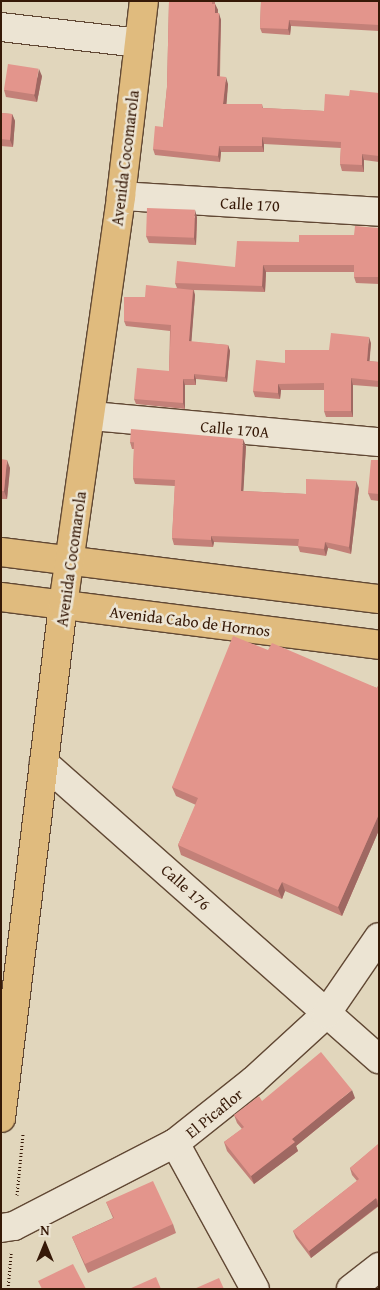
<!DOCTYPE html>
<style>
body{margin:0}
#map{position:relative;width:380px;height:1290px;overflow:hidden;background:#e1d6bc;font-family:"Gentium Book Plus",serif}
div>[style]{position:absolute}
.path>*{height:3px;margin-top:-1.5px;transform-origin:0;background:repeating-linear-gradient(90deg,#361907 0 1px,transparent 0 3.5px)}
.roads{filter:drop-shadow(1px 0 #614834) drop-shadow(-1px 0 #614834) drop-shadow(0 1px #614834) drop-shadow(0 -1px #614834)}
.minor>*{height:28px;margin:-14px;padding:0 14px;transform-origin:14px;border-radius:14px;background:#ece4d3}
.major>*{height:28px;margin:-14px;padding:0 14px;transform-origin:14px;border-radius:14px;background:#e0bb7e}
.wall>*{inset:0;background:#c38078}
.shaded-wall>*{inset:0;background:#9f6862}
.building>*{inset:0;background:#e3958c;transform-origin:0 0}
span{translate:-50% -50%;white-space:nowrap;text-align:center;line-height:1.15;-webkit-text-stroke:5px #ece4d3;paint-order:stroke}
.street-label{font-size:16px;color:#361907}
.frame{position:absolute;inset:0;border:2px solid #361907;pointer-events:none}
.north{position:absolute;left:20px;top:1220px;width:50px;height:50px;-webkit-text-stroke:4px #ece4d3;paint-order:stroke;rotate:0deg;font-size:14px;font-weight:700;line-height:20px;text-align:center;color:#361907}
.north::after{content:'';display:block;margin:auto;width:18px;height:22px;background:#361907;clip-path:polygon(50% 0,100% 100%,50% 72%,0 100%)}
</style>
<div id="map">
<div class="path">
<div style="left:17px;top:1195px;width:61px;rotate:-84.4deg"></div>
<div style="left:8px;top:1289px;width:36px;rotate:-85deg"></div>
</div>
<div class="roads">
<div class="minor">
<div style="left:1px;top:27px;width:139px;rotate:6.6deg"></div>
<div style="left:121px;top:196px;width:258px;rotate:3.5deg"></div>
<div style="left:92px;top:416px;width:288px;rotate:5.2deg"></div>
<div style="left:44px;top:763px;width:447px;rotate:41.5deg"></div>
<div style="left:175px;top:1143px;width:166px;rotate:61.3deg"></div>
<div style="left:1px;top:1228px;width:13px;rotate:-9deg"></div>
<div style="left:14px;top:1226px;width:181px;rotate:-27.3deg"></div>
<div style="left:175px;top:1143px;width:100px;rotate:-38.5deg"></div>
<div style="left:253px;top:1081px;width:99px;rotate:-42.5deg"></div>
<div style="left:326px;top:1014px;width:93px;rotate:-55.5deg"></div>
<div style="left:351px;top:1289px;width:36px;rotate:-38deg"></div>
</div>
<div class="major">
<div style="left:1px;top:552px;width:381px;rotate:7.1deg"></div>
<div style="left:1px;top:597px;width:381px;rotate:7.2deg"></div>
<div style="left:1px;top:1118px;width:517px;rotate:-83.11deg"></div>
<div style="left:63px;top:605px;width:413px;rotate:-81.9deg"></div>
<div style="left:121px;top:196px;width:196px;rotate:-83.3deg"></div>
</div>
</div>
<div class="wall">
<div style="clip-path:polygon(169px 1px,215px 1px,215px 4px,218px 10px,218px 13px,221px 20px,220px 77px,228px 84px,226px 104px,262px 104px,263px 108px,324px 111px,349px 96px,379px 93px,379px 162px,364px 160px,364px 172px,342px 171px,340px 164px,341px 148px,264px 144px,264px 152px,221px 152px,220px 162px,155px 155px,153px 149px,163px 127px,167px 87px)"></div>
<div style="clip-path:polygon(261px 1px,379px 1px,379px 31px,291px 26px,290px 35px,262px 33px,260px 28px)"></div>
<div style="clip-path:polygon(42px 76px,37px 102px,6px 97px,4px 90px)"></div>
<div style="clip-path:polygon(1px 113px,12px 114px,15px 121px,13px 147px,1px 146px)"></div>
<div style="clip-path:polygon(197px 217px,196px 245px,149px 243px,146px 236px)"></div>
<div style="clip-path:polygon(379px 228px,379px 284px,356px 283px,354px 277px,354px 272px,266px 272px,265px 292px,194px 290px,195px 295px,191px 342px,228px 345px,230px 351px,227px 382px,196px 379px,196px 385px,185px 385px,185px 409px,136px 404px,134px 399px,169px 371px,170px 331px,126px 326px,124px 321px,145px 297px,177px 288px,175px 283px,235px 267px,299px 242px,354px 235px)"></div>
<div style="clip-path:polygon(371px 343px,369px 361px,379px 362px,379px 387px,353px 385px,353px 417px,326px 417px,324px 411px,324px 390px,281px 390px,280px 399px,255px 397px,253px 391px,285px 363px,329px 350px)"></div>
<div style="clip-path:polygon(130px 442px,246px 446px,243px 491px,306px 494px,359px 488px,351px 554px,328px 548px,326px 556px,300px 552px,298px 546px,214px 542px,213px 547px,174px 545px,172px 538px,175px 486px,135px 484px,133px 478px,134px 449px,132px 449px)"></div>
<div style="clip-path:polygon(1px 459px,10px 468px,7px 499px,1px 499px)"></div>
<div style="clip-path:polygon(379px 460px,379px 501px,371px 500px,368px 493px)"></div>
<div style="clip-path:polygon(268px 650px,377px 688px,379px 684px,379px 830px,342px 916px,285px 891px,282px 899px,181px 855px,178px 845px,196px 805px,176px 796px,172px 787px)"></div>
<div style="clip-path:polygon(355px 1098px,296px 1146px,298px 1151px,254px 1184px,227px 1151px,224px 1142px,242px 1129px,237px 1123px,234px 1115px,262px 1101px)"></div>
<div style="clip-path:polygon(379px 1144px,379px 1206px,311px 1258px,296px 1238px,293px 1231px,357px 1181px,352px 1175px,350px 1168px)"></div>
<div style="clip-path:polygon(106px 1202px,173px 1224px,176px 1233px,88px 1273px,72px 1237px,113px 1218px)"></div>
</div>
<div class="shaded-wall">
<div style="clip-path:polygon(215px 4px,218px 10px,217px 20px,215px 13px)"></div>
<div style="clip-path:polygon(219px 13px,221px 20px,219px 83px,217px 76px)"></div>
<div style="clip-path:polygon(289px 20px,291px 26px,290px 35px,288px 29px)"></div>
<div style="clip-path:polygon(39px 69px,42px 76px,37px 102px,34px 95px)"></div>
<div style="clip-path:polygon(226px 77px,228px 84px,226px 111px,223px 104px)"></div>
<div style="clip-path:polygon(12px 114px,15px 121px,13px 147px,10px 140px)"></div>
<div style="clip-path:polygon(262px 137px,264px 144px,264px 152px,262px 146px)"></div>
<div style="clip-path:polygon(219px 146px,221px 152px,220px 162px,218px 156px)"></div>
<div style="clip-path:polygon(362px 154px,364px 160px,364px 172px,362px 165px)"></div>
<div style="clip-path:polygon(195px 210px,197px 217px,196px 245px,194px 238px)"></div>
<div style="clip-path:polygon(263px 265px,266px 272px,265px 292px,262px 286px)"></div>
<div style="clip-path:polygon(193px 290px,195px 295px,191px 347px,189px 341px)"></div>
<div style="clip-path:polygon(369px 337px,371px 343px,369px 368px,367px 361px)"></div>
<div style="clip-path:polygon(228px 345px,230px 351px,227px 382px,225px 377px)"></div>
<div style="clip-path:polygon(194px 374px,196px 379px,196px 385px,194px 379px)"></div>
<div style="clip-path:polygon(351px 378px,353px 385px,353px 417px,351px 411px)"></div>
<div style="clip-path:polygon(183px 379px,185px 385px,185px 409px,183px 403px)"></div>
<div style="clip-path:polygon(278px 384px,281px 390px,280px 399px,278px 393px)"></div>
<div style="clip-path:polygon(243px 439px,246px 446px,243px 498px,241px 491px)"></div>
<div style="clip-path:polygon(7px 460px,10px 468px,7px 499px,4px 491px)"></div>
<div style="clip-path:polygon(356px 481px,359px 488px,351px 554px,349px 547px)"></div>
<div style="clip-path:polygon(211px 536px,214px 542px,213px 547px,211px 540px)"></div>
<div style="clip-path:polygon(325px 542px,328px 548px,326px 556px,324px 549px)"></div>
<div style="clip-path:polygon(379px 814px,379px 830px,342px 916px,338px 907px)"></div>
<div style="clip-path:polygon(282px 882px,285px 891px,282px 899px,278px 890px)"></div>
<div style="clip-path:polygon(352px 1090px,355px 1098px,296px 1146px,298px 1151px,254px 1184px,251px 1176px,292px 1139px)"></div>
<div style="clip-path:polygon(376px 1198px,378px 1206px,311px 1258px,309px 1251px)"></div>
</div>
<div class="building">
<div style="clip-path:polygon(169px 1px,212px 1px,212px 4px,215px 4px,215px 13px,219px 13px,217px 76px,226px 77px,223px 104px,262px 104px,262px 108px,324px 111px,325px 94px,349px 96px,350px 90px,379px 93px,379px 156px,362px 154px,362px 165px,340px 164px,341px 142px,262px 137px,262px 146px,219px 146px,218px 156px,153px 149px,155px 126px,163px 127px,167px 87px)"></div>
<div style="clip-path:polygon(261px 1px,379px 1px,379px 25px,289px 20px,288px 29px,260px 28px)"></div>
<div style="left:8px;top:64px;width:31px;height:26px;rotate:9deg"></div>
<div style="clip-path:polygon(1px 113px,12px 114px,10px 140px,1px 139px)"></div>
<div style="left:147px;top:208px;width:48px;height:28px;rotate:2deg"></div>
<div style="clip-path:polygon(355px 226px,379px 228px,379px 277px,354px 277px,354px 265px,263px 265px,262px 286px,175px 283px,177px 261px,235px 267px,237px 241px,299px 242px,299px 235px,354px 235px)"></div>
<div style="clip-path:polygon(146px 285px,193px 290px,189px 341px,228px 345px,225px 377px,194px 374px,194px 379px,183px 379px,183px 403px,134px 399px,137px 368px,169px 371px,171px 325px,124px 321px,124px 297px,145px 297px)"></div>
<div style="clip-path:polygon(331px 333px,369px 337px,367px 361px,379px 362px,379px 381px,351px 378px,351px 411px,324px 411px,324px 383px,278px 384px,278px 393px,253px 391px,256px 360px,285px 363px,285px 350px,329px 350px)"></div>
<div style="clip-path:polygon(131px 429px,243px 439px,241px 491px,306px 494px,306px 479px,356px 481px,349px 547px,325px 542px,324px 549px,298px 546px,299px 539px,211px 536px,211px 540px,172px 538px,175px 480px,133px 478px,134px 442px,130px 442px)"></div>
<div style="clip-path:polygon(1px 459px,7px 460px,4px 491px,1px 491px)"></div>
<div style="clip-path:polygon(371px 460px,379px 460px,379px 494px,368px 493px)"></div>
<div style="clip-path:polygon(233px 636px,268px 650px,272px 643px,377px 688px,379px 684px,379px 814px,338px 907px,282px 882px,278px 890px,178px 845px,198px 798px,172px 787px)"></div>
<div style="clip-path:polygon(321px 1052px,352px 1090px,292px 1139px,295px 1142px,251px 1176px,224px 1142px,244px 1127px,234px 1115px,259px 1096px,262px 1101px)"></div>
<div style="clip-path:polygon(378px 1144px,379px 1202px,376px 1198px,309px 1251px,293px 1231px,359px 1179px,350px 1168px)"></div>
<div style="clip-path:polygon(153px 1181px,173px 1224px,85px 1264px,72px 1237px,114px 1218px,106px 1202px)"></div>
<div style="clip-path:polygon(73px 1264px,86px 1289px,42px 1289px,38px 1281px)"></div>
<div style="clip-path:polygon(156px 1277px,161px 1289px,129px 1289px)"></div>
<div style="clip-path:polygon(219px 1278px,224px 1289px,194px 1289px)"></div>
</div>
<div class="street-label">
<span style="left:125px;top:158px;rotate:-83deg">Avenida Cocomarola</span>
<span style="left:250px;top:204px;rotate:3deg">Calle 170</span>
<span style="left:235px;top:429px;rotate:5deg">Calle 170A</span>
<span style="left:71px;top:559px;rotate:-82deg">Avenida Cocomarola</span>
<span style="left:190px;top:621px;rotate:7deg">Avenida Cabo de Hornos</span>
<span style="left:186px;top:887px;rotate:42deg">Calle 176</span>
<span style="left:214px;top:1113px;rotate:-39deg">El Picaflor</span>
</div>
<div class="frame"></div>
<div class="north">N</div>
</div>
